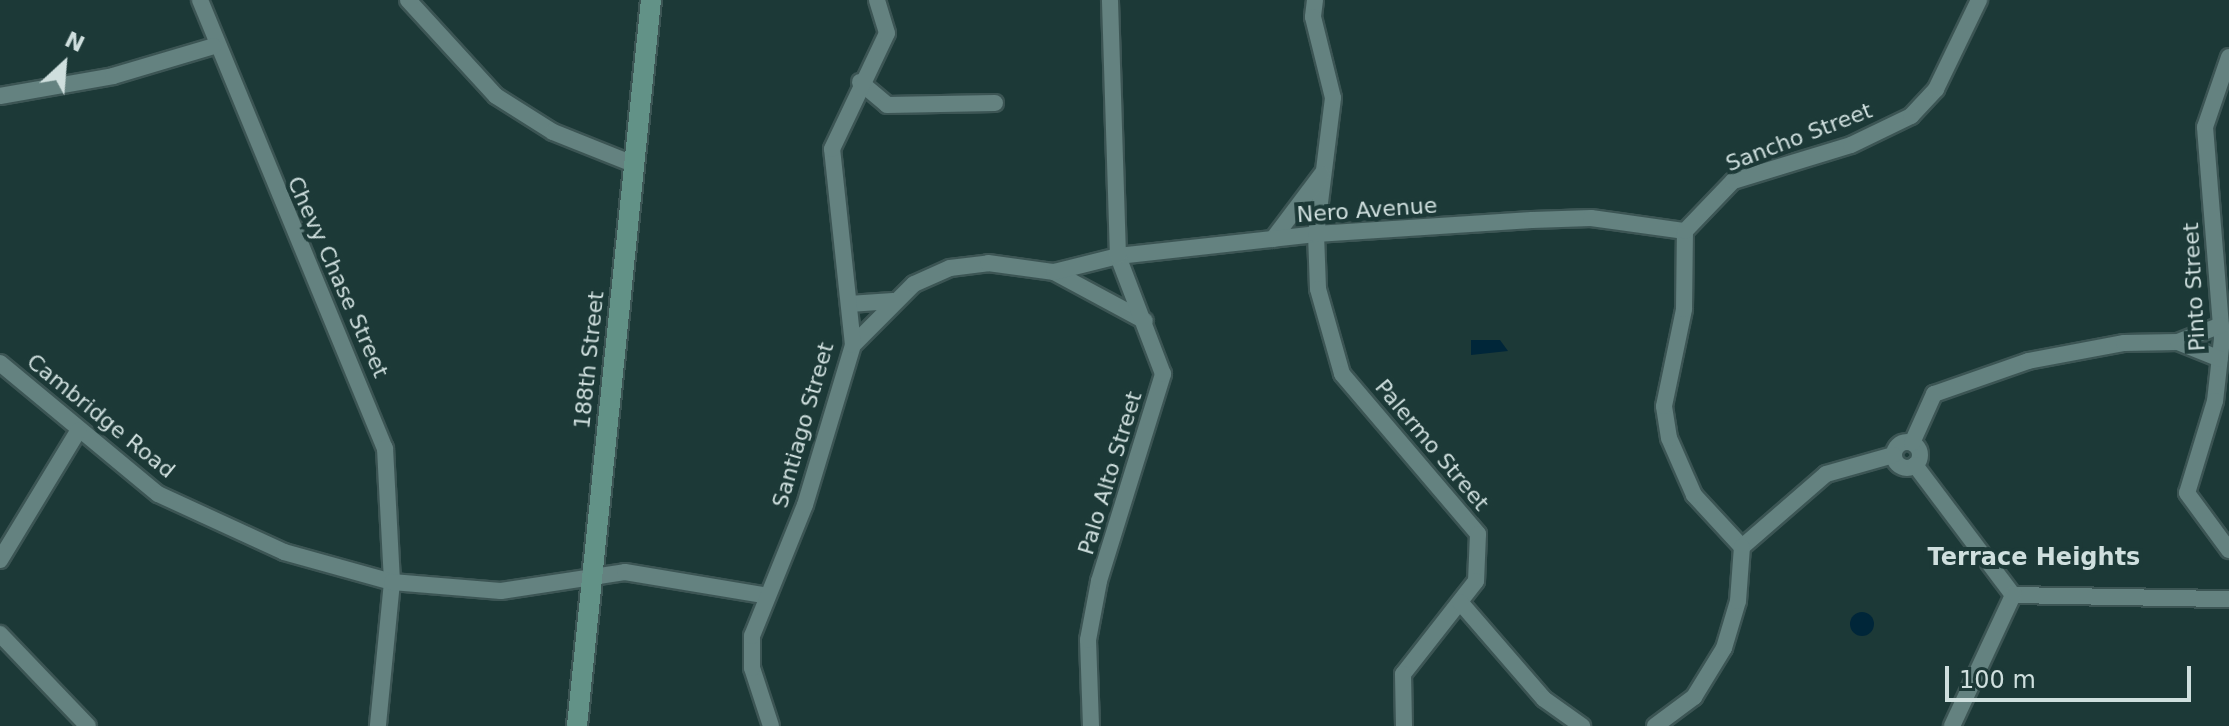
<!DOCTYPE html>
<style>
body{margin:0}
#map{position:relative;width:2229px;height:726px;overflow:hidden;background:#1c3937;font-family:"DejaVu Sans",sans-serif}
div>[style]{position:absolute}
.water>*{inset:0;background:#002639}
.round{border-radius:50%}
.roads{filter:drop-shadow(2px 0 #3c5554) drop-shadow(-2px 0 #3c5554) drop-shadow(0 2px #3c5554) drop-shadow(0 -2px #3c5554)}
.street>*{height:16px;margin:-8px;padding:0 8px;transform-origin:8px;border-radius:8px;background:#648280}
.street>.ring{margin:-8px;padding:0;box-sizing:content-box;background:none;border:16px solid #648280;border-radius:50%}
.secondary>*{height:20px;margin:-10px;padding:0 10px;transform-origin:10px;border-radius:10px;background:#629287}
span{translate:-50% -50%;white-space:nowrap;text-align:center;line-height:1.15;-webkit-text-stroke:8px #1c3937;paint-order:stroke}
.street-label{font-size:22px;color:#cfdfde}
.neighbourhood-label{font-size:24px;color:#cfdfde;font-weight:700}
.north{position:absolute;left:24px;top:24px;width:80px;height:80px;-webkit-text-stroke:6px #1c3937;paint-order:stroke;rotate:26deg;font-size:22px;font-weight:700;line-height:32px;text-align:center;color:#cfdfde}
.north::after{content:'';display:block;margin:auto;width:28px;height:36px;background:#cfdfde;clip-path:polygon(50% 0,100% 100%,50% 72%,0 100%)}
.scale{position:absolute;left:1945px;top:666px;width:246px;height:36px;box-sizing:border-box;border:4px solid #cfdfde;border-top:0;padding-left:10px;font-size:24px;line-height:28px;white-space:nowrap;color:#cfdfde;-webkit-text-stroke:6px #1c3937;paint-order:stroke}
</style>
<div id="map">
<div class="water">
<div style="clip-path:polygon(1471px 340px,1500px 340px,1508px 351px,1471px 355px)"></div>
<div class="round" style="left:1850px;top:612px;width:24px;height:24px"></div>
</div>
<div class="roads">
<div class="street">
<div style="left:200px;top:0;width:485px;rotate:67.6deg"></div>
<div style="left:385px;top:448px;width:134px;rotate:87deg"></div>
<div style="left:392px;top:582px;width:145px;rotate:95.6deg"></div>
<div style="left:408px;top:0;width:130px;rotate:47.5deg"></div>
<div style="left:496px;top:96px;width:67px;rotate:32.3deg"></div>
<div style="left:553px;top:132px;width:86px;rotate:21.8deg"></div>
<div style="left:1315px;top:0;width:17px;rotate:97deg"></div>
<div style="left:1313px;top:17px;width:83px;rotate:76.1deg"></div>
<div style="left:1333px;top:98px;width:137px;rotate:97.1deg"></div>
<div style="left:1316px;top:234px;width:55px;rotate:87.9deg"></div>
<div style="left:1318px;top:289px;width:88px;rotate:74.2deg"></div>
<div style="left:1342px;top:374px;width:210px;rotate:49.6deg"></div>
<div style="left:1478px;top:534px;width:47px;rotate:92.4deg"></div>
<div style="left:1476px;top:581px;width:118px;rotate:128.1deg"></div>
<div style="left:1403px;top:674px;width:52px;rotate:88.9deg"></div>
<div style="left:2229px;top:57px;width:74px;rotate:108.9deg"></div>
<div style="left:2205px;top:127px;width:213px;rotate:85.4deg"></div>
<div style="left:2222px;top:339px;width:62px;rotate:96.4deg"></div>
<div style="left:2215px;top:401px;width:96px;rotate:106.9deg"></div>
<div style="left:2187px;top:493px;width:71px;rotate:53.6deg"></div>
<div style="left:860px;top:82px;width:35px;rotate:40deg"></div>
<div style="left:887px;top:105px;width:108px;rotate:-1.1deg"></div>
<div style="left:0;top:96px;width:115px;rotate:-10deg"></div>
<div style="left:113px;top:76px;width:105px;rotate:-16.5deg"></div>
<div style="left:1273px;top:239px;width:81px;rotate:-53deg"></div>
<div style="left:1054px;top:272px;width:103px;rotate:28.3deg"></div>
<div style="left:849px;top:304px;width:44px;rotate:-3.9deg"></div>
<div style="left:2178px;top:342px;width:45px;rotate:22deg"></div>
<div style="left:853px;top:345px;width:86px;rotate:-45deg"></div>
<div style="left:914px;top:284px;width:39px;rotate:-24deg"></div>
<div style="left:950px;top:268px;width:38px;rotate:-7deg"></div>
<div style="left:988px;top:263px;width:67px;rotate:7.8deg"></div>
<div style="left:1054px;top:272px;width:66px;rotate:-14deg"></div>
<div style="left:1118px;top:256px;width:199px;rotate:-6.3deg"></div>
<div style="left:1316px;top:234px;width:216px;rotate:-3.7deg"></div>
<div style="left:1532px;top:220px;width:59px;rotate:-1.9deg"></div>
<div style="left:1591px;top:218px;width:95px;rotate:7.9deg"></div>
<div style="left:0;top:363px;width:205px;rotate:39.7deg"></div>
<div style="left:158px;top:494px;width:139px;rotate:24.7deg"></div>
<div style="left:284px;top:552px;width:112px;rotate:15.5deg"></div>
<div style="left:392px;top:582px;width:109px;rotate:4.7deg"></div>
<div style="left:501px;top:591px;width:125px;rotate:-8.7deg"></div>
<div style="left:625px;top:572px;width:139px;rotate:9.5deg"></div>
<div class="ring" style="left:1894px;top:442px;width:10px;height:10px"></div>
<div style="left:1912px;top:443px;width:54px;rotate:-65.8deg"></div>
<div style="left:1934px;top:394px;width:100px;rotate:-19.3deg"></div>
<div style="left:2028px;top:361px;width:98px;rotate:-10.6deg"></div>
<div style="left:2124px;top:343px;width:54px;rotate:-1.1deg"></div>
<div style="left:2178px;top:342px;width:46px;rotate:-21.6deg"></div>
<div style="left:1915px;top:465px;width:163px;rotate:53deg"></div>
<div style="left:2013px;top:595px;width:216px;rotate:1.1deg"></div>
<div style="left:1742px;top:547px;width:71px;rotate:-132.7deg"></div>
<div style="left:1694px;top:495px;width:62px;rotate:-113.7deg"></div>
<div style="left:1669px;top:438px;width:32px;rotate:-99deg"></div>
<div style="left:1664px;top:406px;width:99px;rotate:-78.3deg"></div>
<div style="left:1684px;top:309px;width:78px;rotate:-89.3deg"></div>
<div style="left:1685px;top:231px;width:69px;rotate:-46.2deg"></div>
<div style="left:1733px;top:181px;width:123px;rotate:-17deg"></div>
<div style="left:1851px;top:145px;width:67px;rotate:-25.8deg"></div>
<div style="left:1911px;top:116px;width:37px;rotate:-47deg"></div>
<div style="left:1936px;top:89px;width:99px;rotate:-64.2deg"></div>
<div style="left:1742px;top:547px;width:111px;rotate:-41deg"></div>
<div style="left:1826px;top:474px;width:70px;rotate:-15.8deg"></div>
<div style="left:0;top:560px;width:151px;rotate:-58.8deg"></div>
<div style="left:1460px;top:602px;width:128px;rotate:49.1deg"></div>
<div style="left:1544px;top:699px;width:47px;rotate:35.4deg"></div>
<div style="left:0;top:634px;width:127px;rotate:46.3deg"></div>
<div style="left:771px;top:726px;width:61px;rotate:-108.1deg"></div>
<div style="left:752px;top:668px;width:32px;rotate:-90deg"></div>
<div style="left:752px;top:636px;width:141px;rotate:-68deg"></div>
<div style="left:805px;top:505px;width:167px;rotate:-73.3deg"></div>
<div style="left:853px;top:345px;width:197px;rotate:-96.1deg"></div>
<div style="left:832px;top:149px;width:128px;rotate:-64.6deg"></div>
<div style="left:887px;top:33px;width:34px;rotate:-107deg"></div>
<div style="left:1091px;top:726px;width:86px;rotate:-92deg"></div>
<div style="left:1088px;top:640px;width:60px;rotate:-79.4deg"></div>
<div style="left:1099px;top:581px;width:217px;rotate:-72.8deg"></div>
<div style="left:1163px;top:374px;width:126px;rotate:-110.9deg"></div>
<div style="left:1118px;top:256px;width:256px;rotate:-91.8deg"></div>
<div style="left:1655px;top:726px;width:49px;rotate:-36.6deg"></div>
<div style="left:1694px;top:697px;width:57px;rotate:-58.5deg"></div>
<div style="left:1724px;top:648px;width:49px;rotate:-73.4deg"></div>
<div style="left:1738px;top:601px;width:54px;rotate:-85.8deg"></div>
<div style="left:1952px;top:726px;width:145px;rotate:-65deg"></div>
</div>
<div class="secondary">
<div style="left:577px;top:726px;width:730px;rotate:-84.18deg"></div>
</div>
</div>
<div class="street-label">
<span style="left:1799px;top:137px;rotate:-21deg">Sancho Street</span>
<span style="left:1367px;top:210px;rotate:-4deg">Nero Avenue</span>
<span style="left:338px;top:277px;rotate:66deg">Chevy Chase Street</span>
<span style="left:2194px;top:287px;rotate:-93deg">Pinto Street</span>
<span style="left:589px;top:360px;rotate:-84deg">188th Street</span>
<span style="left:101px;top:416px;rotate:39deg">Cambridge Road</span>
<span style="left:803px;top:425px;rotate:-74deg">Santiago Street</span>
<span style="left:1432px;top:445px;rotate:50deg">Palermo Street</span>
<span style="left:1110px;top:473px;rotate:-73deg">Palo Alto Street</span>
</div>
<div class="neighbourhood-label">
<span style="left:2034px;top:558px">Terrace Heights</span>
</div>
<div class="north">N</div>
<div class="scale">100 m</div>
</div>
